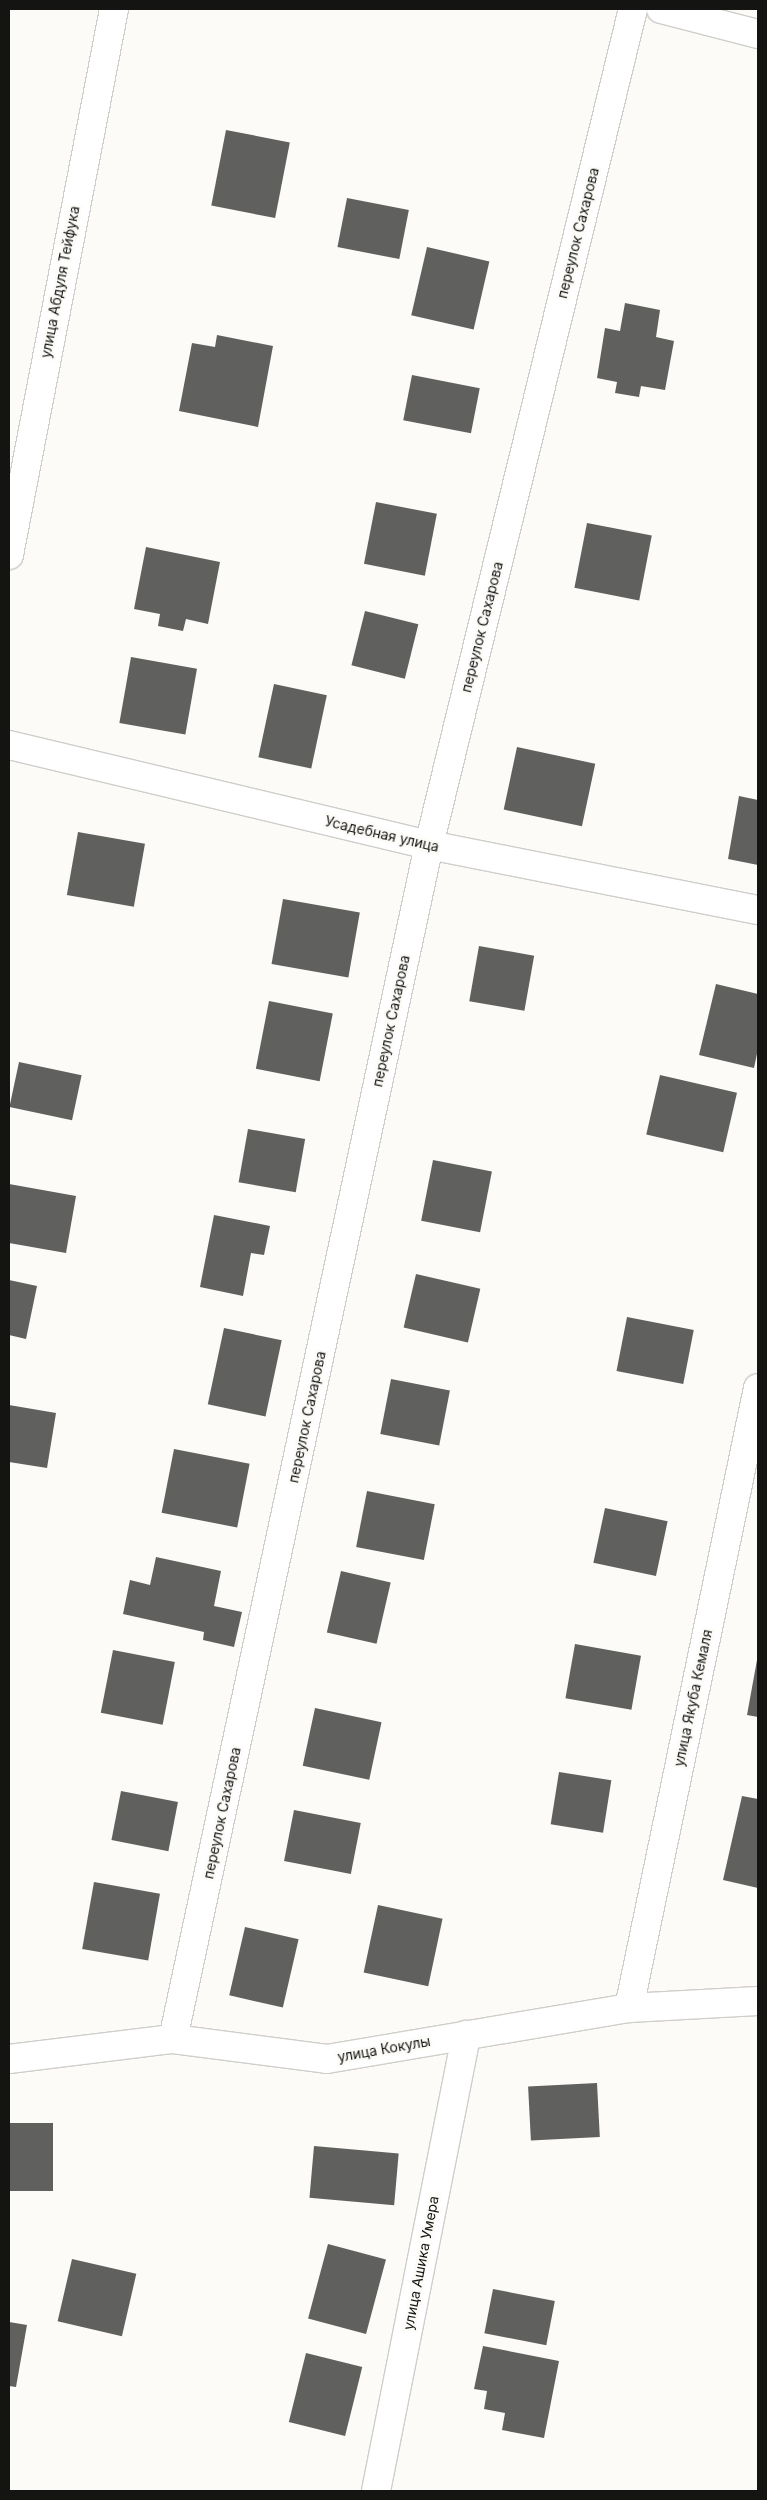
<!DOCTYPE html>
<meta charset="utf-8">
<style>
body{margin:0}
#map{position:relative;width:767px;height:2500px;overflow:hidden;background:#fcfbf8;font-family:Inter,sans-serif}
div>[style]{position:absolute}
.building>*{inset:0;background:#60615f;transform-origin:0 0}
.roads{filter:drop-shadow(1px 0 #cfcecb) drop-shadow(-1px 0 #cfcecb) drop-shadow(0 1px #cfcecb) drop-shadow(0 -1px #cfcecb)}
.minor>*{height:28px;margin:-14px;padding:0 14px;transform-origin:14px;border-radius:14px;background:#fff}
.tertiary>*{height:28px;margin:-14px;padding:0 14px;transform-origin:14px;border-radius:14px;background:#fff}
span{translate:-50% -50%;white-space:nowrap;text-align:center;line-height:1.15;-webkit-text-stroke:5px #fcfbf8;paint-order:stroke}
.street-label{font-size:14px;color:#141413}
.frame{position:absolute;inset:0;border:10px solid #141413;pointer-events:none}
</style>
<div id="map">
<div class="building">
<div style="left:226px;top:130px;width:65px;height:77px;rotate:11deg"></div>
<div style="left:347px;top:198px;width:63px;height:50px;rotate:11deg"></div>
<div style="left:427px;top:247px;width:64px;height:70px;rotate:13deg"></div>
<div style="clip-path:polygon(625px 303px,660px 310px,656px 337px,674px 341px,665px 390px,641px 386px,639px 397px,615px 393px,617px 382px,597px 378px,605px 328px,620px 331px)"></div>
<div style="clip-path:polygon(217px 335px,273px 346px,258px 427px,179px 411px,192px 343px,215px 347px)"></div>
<div style="left:412px;top:375px;width:69px;height:46px;rotate:11deg"></div>
<div style="left:376px;top:502px;width:62px;height:63px;rotate:11deg"></div>
<div style="left:587px;top:523px;width:66px;height:66px;rotate:11deg"></div>
<div style="clip-path:polygon(146px 547px,220px 562px,208px 624px,186px 619px,183px 631px,158px 626px,160px 614px,134px 609px)"></div>
<div style="left:365px;top:611px;width:55px;height:56px;rotate:14deg"></div>
<div style="left:131px;top:657px;width:67px;height:67px;rotate:10deg"></div>
<div style="left:274px;top:684px;width:54px;height:75px;rotate:12deg"></div>
<div style="left:517px;top:747px;width:80px;height:64px;rotate:12deg"></div>
<div style="clip-path:polygon(739px 796px,758px 800px,758px 865px,728px 859px)"></div>
<div style="left:78px;top:832px;width:68px;height:64px;rotate:10deg"></div>
<div style="left:283px;top:899px;width:78px;height:66px;rotate:10deg"></div>
<div style="left:479px;top:946px;width:56px;height:56px;rotate:10deg"></div>
<div style="clip-path:polygon(716px 984px,758px 994px,758px 1049px,754px 1068px,699px 1055px)"></div>
<div style="left:269px;top:1001px;width:65px;height:69px;rotate:11deg"></div>
<div style="left:19px;top:1062px;width:64px;height:46px;rotate:12deg"></div>
<div style="left:660px;top:1075px;width:79px;height:61px;rotate:13deg"></div>
<div style="left:248px;top:1129px;width:58px;height:54px;rotate:10deg"></div>
<div style="left:433px;top:1160px;width:60px;height:62px;rotate:11deg"></div>
<div style="clip-path:polygon(9px 1184px,76px 1196px,66px 1253px,9px 1243px)"></div>
<div style="clip-path:polygon(214px 1215px,270px 1226px,264px 1255px,251px 1253px,243px 1296px,200px 1287px)"></div>
<div style="left:416px;top:1274px;width:66px;height:55px;rotate:13deg"></div>
<div style="clip-path:polygon(9px 1280px,37px 1286px,26px 1339px,9px 1335px)"></div>
<div style="left:627px;top:1317px;width:68px;height:55px;rotate:11deg"></div>
<div style="left:224px;top:1328px;width:59px;height:78px;rotate:12deg"></div>
<div style="left:391px;top:1379px;width:60px;height:56px;rotate:11deg"></div>
<div style="clip-path:polygon(9px 1405px,56px 1413px,47px 1468px,9px 1462px)"></div>
<div style="left:174px;top:1449px;width:77px;height:65px;rotate:11deg"></div>
<div style="left:367px;top:1491px;width:69px;height:57px;rotate:11deg"></div>
<div style="left:605px;top:1508px;width:64px;height:56px;rotate:12deg"></div>
<div style="clip-path:polygon(156px 1557px,221px 1571px,214px 1606px,242px 1612px,234px 1647px,203px 1640px,204px 1632px,123px 1614px,130px 1580px,150px 1585px)"></div>
<div style="left:341px;top:1571px;width:51px;height:63px;rotate:13deg"></div>
<div style="left:575px;top:1644px;width:67px;height:55px;rotate:10deg"></div>
<div style="left:113px;top:1650px;width:63px;height:64px;rotate:11deg"></div>
<div style="clip-path:polygon(757px 1660px,758px 1660px,758px 1717px,747px 1715px)"></div>
<div style="left:315px;top:1708px;width:68px;height:59px;rotate:12deg"></div>
<div style="left:559px;top:1772px;width:53px;height:53px;rotate:9deg"></div>
<div style="left:121px;top:1791px;width:58px;height:50px;rotate:11deg"></div>
<div style="clip-path:polygon(742px 1796px,758px 1799px,758px 1888px,723px 1880px)"></div>
<div style="left:294px;top:1810px;width:68px;height:52px;rotate:11deg"></div>
<div style="left:94px;top:1882px;width:67px;height:68px;rotate:10deg"></div>
<div style="left:378px;top:1905px;width:66px;height:69px;rotate:12deg"></div>
<div style="left:245px;top:1927px;width:55px;height:70px;rotate:13deg"></div>
<div style="left:597px;top:2083px;width:54px;height:69px;rotate:87deg"></div>
<div style="left:9px;top:2123px;width:44px;height:68px"></div>
<div style="left:314px;top:2146px;width:85px;height:52px;rotate:5deg"></div>
<div style="left:328px;top:2244px;width:60px;height:77px;rotate:15deg"></div>
<div style="left:72px;top:2259px;width:66px;height:64px;rotate:13deg"></div>
<div style="left:493px;top:2289px;width:63px;height:45px;rotate:11deg"></div>
<div style="clip-path:polygon(9px 2322px,27px 2325px,16px 2387px,9px 2386px)"></div>
<div style="clip-path:polygon(483px 2346px,559px 2361px,544px 2438px,502px 2430px,505px 2413px,484px 2409px,487px 2391px,474px 2389px)"></div>
<div style="left:306px;top:2353px;width:58px;height:71px;rotate:14deg"></div>
</div>
<div class="roads">
<div class="minor">
<div style="left:9px;top:555px;width:556px;rotate:-79.11deg"></div>
<div style="left:9px;top:745px;width:432px;rotate:13.4deg"></div>
<div style="left:429px;top:845px;width:335px;rotate:11.2deg"></div>
<div style="left:629px;top:2008px;width:633px;rotate:-78.25deg"></div>
<div style="left:173px;top:2039px;width:1221px;rotate:-77.9deg"></div>
<div style="left:429px;top:845px;width:861px;rotate:-76.29deg"></div>
<div style="left:9px;top:2059px;width:165px;rotate:-7deg"></div>
<div style="left:173px;top:2039px;width:155px;rotate:7.4deg"></div>
<div style="left:327px;top:2059px;width:306px;rotate:-9.6deg"></div>
<div style="left:629px;top:2008px;width:129px;rotate:-3.1deg"></div>
<div style="left:376px;top:2491px;width:465px;rotate:-78.8deg"></div>
</div>
<div class="tertiary">
<div style="left:661px;top:9px;width:100px;rotate:14.5deg"></div>
</div>
</div>
<div class="street-label">
<span style="left:578px;top:233px;rotate:-76deg">переулок Сахарова</span>
<span style="left:60px;top:282px;rotate:-79deg">улица Абдуля Тейфука</span>
<span style="left:482px;top:627px;rotate:-76deg">переулок Сахарова</span>
<span style="left:382px;top:834px;rotate:13deg">Усадебная улица</span>
<span style="left:391px;top:1021px;rotate:-78deg">переулок Сахарова</span>
<span style="left:307px;top:1417px;rotate:-78deg">переулок Сахарова</span>
<span style="left:693px;top:1698px;rotate:-78deg">улица Якуба Кемаля</span>
<span style="left:222px;top:1813px;rotate:-78deg">переулок Сахарова</span>
<span style="left:384px;top:2049px;rotate:-10deg">улица Кокулы</span>
<span style="left:421px;top:2263px;rotate:-79deg">улица Ашика Умера</span>
</div>
<div class="frame"></div>
</div>
